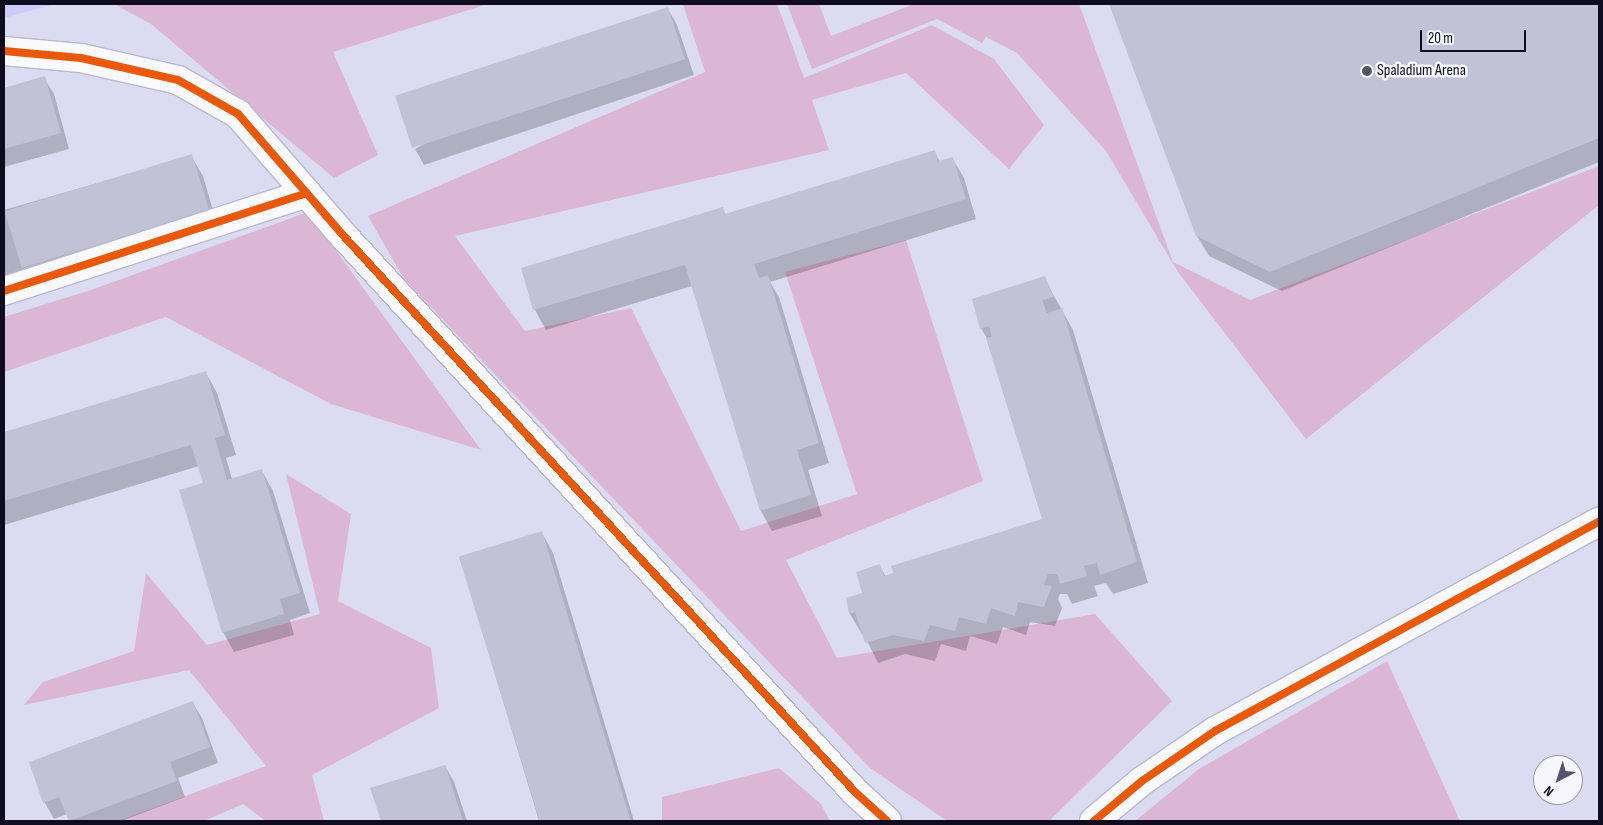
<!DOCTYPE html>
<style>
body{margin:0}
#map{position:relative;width:1603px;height:825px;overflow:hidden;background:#dbdbf2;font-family:"Sofia Sans Condensed",sans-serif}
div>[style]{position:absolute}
.built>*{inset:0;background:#cecdf9}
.green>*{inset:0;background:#dcb7d5}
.shadow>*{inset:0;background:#0003}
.building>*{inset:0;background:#c2c2d7;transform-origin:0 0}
.roads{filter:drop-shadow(1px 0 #b9b8cc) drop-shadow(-1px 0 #b9b8cc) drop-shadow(0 1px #b9b8cc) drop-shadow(0 -1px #b9b8cc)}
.minor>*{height:28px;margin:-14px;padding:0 14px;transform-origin:14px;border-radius:14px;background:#fafafd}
.cycleway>*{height:8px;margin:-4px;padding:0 4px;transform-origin:4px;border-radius:4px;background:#e8590c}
.dots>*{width:14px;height:14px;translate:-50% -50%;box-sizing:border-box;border:2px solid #f6f6fc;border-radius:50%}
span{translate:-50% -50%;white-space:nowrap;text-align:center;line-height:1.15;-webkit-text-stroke:5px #f6f6fc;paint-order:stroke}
.poi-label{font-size:16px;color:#0e0c1e}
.left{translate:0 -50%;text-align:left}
.frame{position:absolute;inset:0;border:5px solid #0e0c1e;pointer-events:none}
.north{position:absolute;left:1533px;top:755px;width:50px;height:50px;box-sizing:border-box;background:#f6f6fc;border:1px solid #9998a3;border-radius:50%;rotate:220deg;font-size:14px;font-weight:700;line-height:20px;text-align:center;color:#0e0c1e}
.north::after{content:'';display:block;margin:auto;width:18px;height:22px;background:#565468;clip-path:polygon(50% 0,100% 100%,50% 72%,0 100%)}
.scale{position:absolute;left:1420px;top:30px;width:106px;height:22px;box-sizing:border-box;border:2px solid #0e0c1e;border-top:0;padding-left:6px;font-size:15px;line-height:18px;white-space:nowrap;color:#0e0c1e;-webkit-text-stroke:4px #f6f6fc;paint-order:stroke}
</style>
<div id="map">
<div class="built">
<div style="clip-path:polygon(4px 4px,55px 4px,4px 18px)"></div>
</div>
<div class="green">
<div style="clip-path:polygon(114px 4px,488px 4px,333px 52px,378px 155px,334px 178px,151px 24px)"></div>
<div style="clip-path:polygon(683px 4px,777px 4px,804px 78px,932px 25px,994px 59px,1044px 125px,1009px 169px,906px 73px,812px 100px,829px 150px,455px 236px,525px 331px,631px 308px,741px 531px,857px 494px,785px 272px,906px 240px,983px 481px,786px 560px,837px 658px,1095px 614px,1172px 701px,1049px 821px,947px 821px,870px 768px,404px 279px,368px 216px,705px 72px)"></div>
<div style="clip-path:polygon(787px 4px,819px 4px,831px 36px,914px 4px,1079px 4px,1173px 262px,1250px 300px,1599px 166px,1599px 205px,1306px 439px,1178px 272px,1106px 151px,1017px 53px,986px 37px,982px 43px,937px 19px,812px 69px)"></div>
<div style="clip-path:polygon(308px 212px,481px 450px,331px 404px,166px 317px,4px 372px,4px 317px,91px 290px)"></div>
<div style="clip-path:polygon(286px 474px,351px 514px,338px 601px,431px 648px,439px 708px,312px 775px,324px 821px,266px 821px,243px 804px,204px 821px,118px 821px,266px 766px,189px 670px,24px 705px,43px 682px,134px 651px,146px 573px,207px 645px,320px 614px)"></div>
<div style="clip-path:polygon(1387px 661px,1460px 821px,1135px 821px,1199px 769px)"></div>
<div style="clip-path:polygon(779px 768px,821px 804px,830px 821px,662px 821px,662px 797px)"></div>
</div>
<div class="shadow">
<div style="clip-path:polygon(1111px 4px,1599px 4px,1599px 162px,1282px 291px,1209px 256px,1197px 236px)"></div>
<div style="clip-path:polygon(668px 9px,677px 25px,694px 75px,424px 165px,415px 149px)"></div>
<div style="clip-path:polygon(44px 78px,54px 94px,69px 149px,4px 167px,4px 89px)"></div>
<div style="clip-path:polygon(934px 151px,940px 162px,952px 158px,964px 178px,976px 219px,770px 282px,779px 297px,829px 463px,808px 470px,822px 516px,772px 531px,761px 511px,692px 286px,546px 330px,535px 310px,522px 269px,722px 208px,726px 215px)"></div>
<div style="clip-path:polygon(191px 156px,203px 176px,219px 231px,4px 293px,4px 210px)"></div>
<div style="clip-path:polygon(1044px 278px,1073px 330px,1148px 583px,1113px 594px,1106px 583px,1094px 586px,1098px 596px,1072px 604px,1067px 594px,1060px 594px,1058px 599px,1062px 608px,1055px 626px,1030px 622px,1026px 635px,1003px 627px,997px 644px,970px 636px,966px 651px,941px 644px,935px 661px,905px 654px,878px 663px,863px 633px,862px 634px,850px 614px,848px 599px,864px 593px,879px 565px,886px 577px,1044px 520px,989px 342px,981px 328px)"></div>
<div style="clip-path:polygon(206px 373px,217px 393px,236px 455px,226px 458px,232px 479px,262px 471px,273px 491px,310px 613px,290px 620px,294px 635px,234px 652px,223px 632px,204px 484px,199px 466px,4px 525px,4px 433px)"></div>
<div style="clip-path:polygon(542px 533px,553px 553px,634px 821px,539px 821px,460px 557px)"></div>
<div style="clip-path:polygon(192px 702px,202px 718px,218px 763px,178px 778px,185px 797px,121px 821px,69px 821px,67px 814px,54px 819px,45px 803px,30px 763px)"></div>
<div style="clip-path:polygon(445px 766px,454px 782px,467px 821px,382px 821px,372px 789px)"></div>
</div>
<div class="building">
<div style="clip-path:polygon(1109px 4px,1599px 4px,1599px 138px,1270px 272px,1196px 236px)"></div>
<div style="left:668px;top:7px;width:55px;height:287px;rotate:72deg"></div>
<div style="clip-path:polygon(45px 76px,61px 133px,4px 149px,4px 88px)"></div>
<div style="clip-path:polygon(935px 150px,938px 161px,953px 157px,966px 199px,754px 264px,759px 278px,768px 275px,819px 443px,797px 450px,811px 495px,760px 511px,685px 265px,533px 310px,521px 268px,723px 207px,725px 214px)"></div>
<div style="left:192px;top:154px;width:59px;height:196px;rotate:73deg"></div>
<div style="clip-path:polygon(1045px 276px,1054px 297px,1042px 300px,1047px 313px,1062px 308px,1137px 562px,1100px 575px,1097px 563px,1084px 566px,1087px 576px,1060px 584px,1057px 574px,1048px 574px,1044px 585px,1052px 586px,1044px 607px,1018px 602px,1015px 616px,991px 608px,986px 624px,959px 617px,955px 631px,930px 625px,924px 641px,893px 635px,865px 643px,855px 612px,849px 614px,846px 598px,862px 593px,856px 572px,880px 564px,884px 576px,893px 573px,891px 566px,1042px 519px,986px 338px,992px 337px,989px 326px,980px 329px,972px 299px)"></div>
<div style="clip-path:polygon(206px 371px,225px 435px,215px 438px,227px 480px,262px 469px,300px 593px,280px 599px,284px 614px,222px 633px,179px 490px,203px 483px,191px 445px,4px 501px,4px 432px)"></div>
<div style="left:542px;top:531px;width:303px;height:87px;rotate:73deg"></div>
<div style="clip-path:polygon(193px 701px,210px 747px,170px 762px,177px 781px,69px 821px,59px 797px,43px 803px,29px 762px)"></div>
<div style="clip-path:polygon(445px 765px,463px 821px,381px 821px,370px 788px)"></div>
</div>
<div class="roads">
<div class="minor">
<div style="left:4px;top:51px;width:77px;rotate:5.2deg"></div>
<div style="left:81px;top:58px;width:99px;rotate:12.8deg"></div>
<div style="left:178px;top:80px;width:69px;rotate:29.5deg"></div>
<div style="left:238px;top:114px;width:157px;rotate:49.1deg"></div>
<div style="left:341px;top:233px;width:759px;rotate:47.4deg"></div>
<div style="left:855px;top:792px;width:43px;rotate:42.2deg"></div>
<div style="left:4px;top:291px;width:318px;rotate:-17.9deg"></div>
<div style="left:1094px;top:821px;width:62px;rotate:-39.8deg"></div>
<div style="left:1142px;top:781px;width:88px;rotate:-34.4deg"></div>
<div style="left:1215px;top:731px;width:437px;rotate:-28.6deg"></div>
</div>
</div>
<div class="cycleway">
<div style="left:4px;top:51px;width:77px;rotate:5.2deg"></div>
<div style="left:81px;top:58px;width:99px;rotate:12.8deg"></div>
<div style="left:178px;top:80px;width:69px;rotate:29.5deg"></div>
<div style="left:238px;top:114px;width:157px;rotate:49.1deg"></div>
<div style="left:341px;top:233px;width:759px;rotate:47.4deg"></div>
<div style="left:855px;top:792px;width:43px;rotate:42.2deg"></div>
<div style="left:4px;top:291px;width:318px;rotate:-17.9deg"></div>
<div style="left:1094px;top:821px;width:62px;rotate:-39.8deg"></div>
<div style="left:1142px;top:781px;width:88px;rotate:-34.4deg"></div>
<div style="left:1215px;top:731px;width:437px;rotate:-28.6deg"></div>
</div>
<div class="dots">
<div style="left:1367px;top:71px;background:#565468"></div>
</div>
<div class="poi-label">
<span class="left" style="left:1377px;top:71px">Spaladium Arena</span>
</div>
<div class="frame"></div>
<div class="north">N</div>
<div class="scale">20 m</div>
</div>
